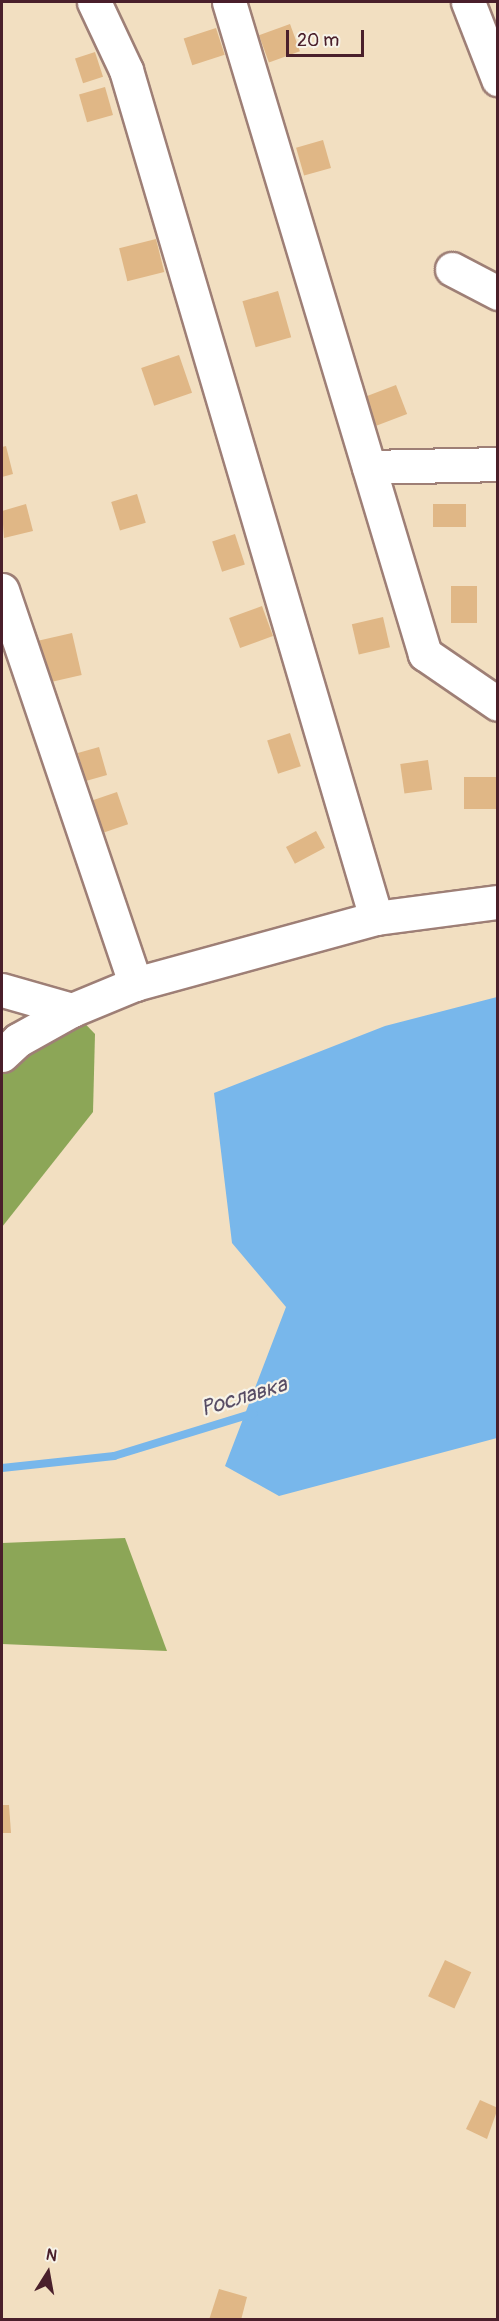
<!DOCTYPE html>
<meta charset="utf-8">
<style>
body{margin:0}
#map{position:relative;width:499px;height:2321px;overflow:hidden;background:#f2dfc1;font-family:Pangolin,sans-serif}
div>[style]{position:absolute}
.forest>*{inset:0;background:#8ca657}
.water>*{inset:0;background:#78b7eb}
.stream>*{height:8px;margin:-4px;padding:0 4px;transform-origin:4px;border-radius:4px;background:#78b7eb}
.building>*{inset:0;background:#e0b786;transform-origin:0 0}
.roads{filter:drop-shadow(2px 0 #9e7f76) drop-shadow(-2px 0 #9e7f76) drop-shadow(0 2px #9e7f76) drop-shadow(0 -2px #9e7f76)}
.minor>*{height:33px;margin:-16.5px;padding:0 16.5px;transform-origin:16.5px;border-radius:16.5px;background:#fff}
span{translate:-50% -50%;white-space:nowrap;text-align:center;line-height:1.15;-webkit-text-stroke:4.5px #f7f3e8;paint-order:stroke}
.water-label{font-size:22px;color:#584d65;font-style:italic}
.frame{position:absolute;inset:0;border:3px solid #4a1f2b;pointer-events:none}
.north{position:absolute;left:18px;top:2243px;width:60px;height:60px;-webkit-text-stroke:4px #f7f3e8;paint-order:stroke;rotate:11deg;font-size:16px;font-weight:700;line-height:24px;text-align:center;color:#4a1f2b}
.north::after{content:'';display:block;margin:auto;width:21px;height:27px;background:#4a1f2b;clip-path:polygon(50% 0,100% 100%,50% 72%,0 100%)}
.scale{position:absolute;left:286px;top:30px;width:78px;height:27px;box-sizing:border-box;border:3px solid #4a1f2b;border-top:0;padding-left:8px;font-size:18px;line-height:21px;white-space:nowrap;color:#4a1f2b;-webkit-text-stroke:4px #f7f3e8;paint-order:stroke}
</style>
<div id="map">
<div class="forest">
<div style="clip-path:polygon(72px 1010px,95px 1034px,93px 1112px,2px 1227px,2px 1055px)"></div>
<div style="clip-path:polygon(125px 1538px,167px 1651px,2px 1644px,2px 1543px)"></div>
</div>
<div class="water">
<div style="clip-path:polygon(497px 997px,497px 1438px,279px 1496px,225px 1466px,286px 1307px,232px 1243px,214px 1093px,385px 1026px)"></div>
</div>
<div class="stream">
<div style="left:2px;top:1468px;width:113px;rotate:-6.1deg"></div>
<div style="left:114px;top:1456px;width:146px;rotate:-17.1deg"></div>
</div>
<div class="building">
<div style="left:290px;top:24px;width:29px;height:33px;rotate:70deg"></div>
<div style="left:216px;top:28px;width:28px;height:34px;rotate:72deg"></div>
<div style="left:95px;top:52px;width:26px;height:21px;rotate:72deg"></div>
<div style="left:105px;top:87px;width:29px;height:27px;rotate:74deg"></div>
<div style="left:323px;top:140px;width:29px;height:28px;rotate:74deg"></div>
<div style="left:156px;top:239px;width:34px;height:38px;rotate:76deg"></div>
<div style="left:278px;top:291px;width:48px;height:37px;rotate:74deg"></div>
<div style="left:179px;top:355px;width:40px;height:40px;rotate:71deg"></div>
<div style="left:396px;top:385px;width:31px;height:33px;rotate:69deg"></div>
<div style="clip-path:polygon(6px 446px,13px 474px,2px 477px,2px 447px)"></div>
<div style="left:137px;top:494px;width:30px;height:27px;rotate:73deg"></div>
<div style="clip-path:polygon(26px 504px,33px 531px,4px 538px,2px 511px)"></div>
<div style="left:433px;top:504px;width:33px;height:23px"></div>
<div style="left:235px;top:534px;width:32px;height:24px;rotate:72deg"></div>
<div style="left:451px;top:586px;width:26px;height:37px"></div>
<div style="left:262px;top:606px;width:32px;height:35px;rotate:70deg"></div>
<div style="left:383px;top:617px;width:31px;height:32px;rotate:77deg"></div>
<div style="left:72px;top:633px;width:43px;height:36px;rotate:77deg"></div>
<div style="left:290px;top:733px;width:35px;height:24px;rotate:72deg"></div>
<div style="left:99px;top:747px;width:29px;height:22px;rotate:74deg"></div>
<div style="left:428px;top:760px;width:30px;height:28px;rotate:82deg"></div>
<div style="left:464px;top:777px;width:33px;height:32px"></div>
<div style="left:117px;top:792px;width:34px;height:31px;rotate:71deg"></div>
<div style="left:316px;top:831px;width:19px;height:34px;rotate:62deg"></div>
<div style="clip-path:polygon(2px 1805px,9px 1805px,11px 1833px,2px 1833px)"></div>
<div style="left:445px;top:1960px;width:29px;height:40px;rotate:25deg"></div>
<div style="clip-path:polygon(480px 2100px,498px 2108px,487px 2139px,466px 2129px)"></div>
<div style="clip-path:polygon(219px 2289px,247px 2297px,241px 2320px,209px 2320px)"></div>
</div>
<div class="roads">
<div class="minor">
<div style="left:94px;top:2px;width:75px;rotate:64.8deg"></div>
<div style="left:126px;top:70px;width:884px;rotate:73.57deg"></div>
<div style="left:229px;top:2px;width:681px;rotate:73.27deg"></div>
<div style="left:425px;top:654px;width:88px;rotate:34.4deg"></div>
<div style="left:468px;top:2px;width:83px;rotate:68.7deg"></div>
<div style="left:452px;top:269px;width:52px;rotate:27.6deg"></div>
<div style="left:369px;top:467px;width:129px;rotate:-1.3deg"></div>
<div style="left:2px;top:590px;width:416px;rotate:71.3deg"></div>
<div style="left:2px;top:990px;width:73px;rotate:15.9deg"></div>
<div style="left:72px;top:1010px;width:68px;rotate:-22.4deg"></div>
<div style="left:135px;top:984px;width:250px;rotate:-15.3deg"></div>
<div style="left:376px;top:918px;width:123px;rotate:-7.5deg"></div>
<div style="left:2px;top:1055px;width:22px;rotate:-43deg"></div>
<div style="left:18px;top:1040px;width:62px;rotate:-29.1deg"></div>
</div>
</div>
<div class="water-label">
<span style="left:244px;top:1397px;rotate:-17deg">Рославка</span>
</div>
<div class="frame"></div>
<div class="north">N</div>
<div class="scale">20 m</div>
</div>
